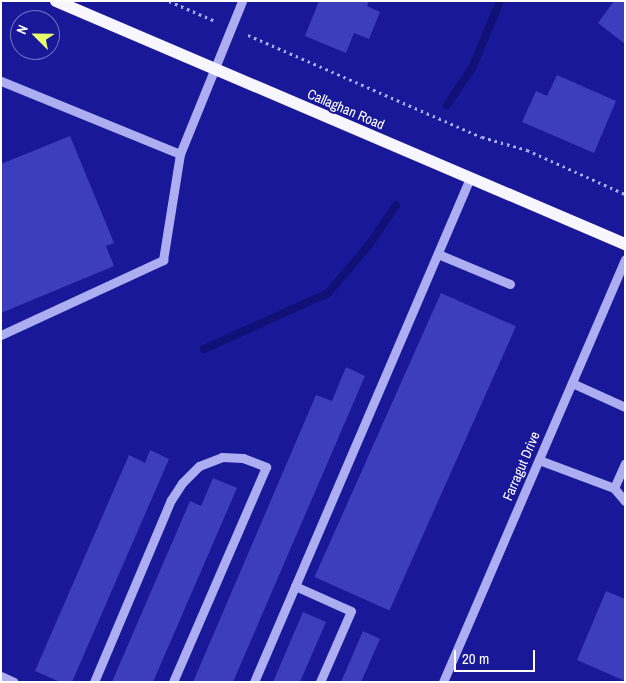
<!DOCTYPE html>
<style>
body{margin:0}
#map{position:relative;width:626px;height:683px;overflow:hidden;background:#181898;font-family:"Archivo Narrow",sans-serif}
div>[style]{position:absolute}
.stream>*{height:8px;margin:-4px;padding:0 4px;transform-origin:4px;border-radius:4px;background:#111076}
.building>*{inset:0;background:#3d3ebd;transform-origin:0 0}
.path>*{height:3px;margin-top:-1.5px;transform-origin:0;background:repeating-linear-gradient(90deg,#acaef1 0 2.5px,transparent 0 6.5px)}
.minor>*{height:9px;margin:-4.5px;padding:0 4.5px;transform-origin:4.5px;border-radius:4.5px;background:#acaef1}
.major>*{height:12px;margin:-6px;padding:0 6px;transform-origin:6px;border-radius:6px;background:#f7f6ff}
span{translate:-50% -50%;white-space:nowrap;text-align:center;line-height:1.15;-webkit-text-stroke:4px #181898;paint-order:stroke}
.street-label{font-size:14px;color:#fff}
.frame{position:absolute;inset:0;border:2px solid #fff;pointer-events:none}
.north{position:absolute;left:10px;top:10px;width:50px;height:50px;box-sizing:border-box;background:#181898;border:1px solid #7474c1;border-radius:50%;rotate:293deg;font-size:14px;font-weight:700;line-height:20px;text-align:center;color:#fff}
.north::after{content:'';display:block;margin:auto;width:18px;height:22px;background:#e9ff6c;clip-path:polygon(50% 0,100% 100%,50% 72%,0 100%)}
.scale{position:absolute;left:454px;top:650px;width:81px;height:22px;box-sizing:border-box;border:2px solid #fff;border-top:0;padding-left:6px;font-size:15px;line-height:18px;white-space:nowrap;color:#fff;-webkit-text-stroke:4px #181898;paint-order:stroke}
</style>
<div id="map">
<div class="stream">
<div style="left:447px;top:105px;width:45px;rotate:-56deg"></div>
<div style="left:472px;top:68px;width:73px;rotate:-67.3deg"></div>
<div style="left:204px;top:349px;width:136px;rotate:-24.3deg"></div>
<div style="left:328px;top:293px;width:63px;rotate:-49.5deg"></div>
<div style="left:369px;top:245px;width:48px;rotate:-56deg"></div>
</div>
<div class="building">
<div style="clip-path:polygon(319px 1px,369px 1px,367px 6px,380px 12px,369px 39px,354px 33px,346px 53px,305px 36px)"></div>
<div style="clip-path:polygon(614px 1px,625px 1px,625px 44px,598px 23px)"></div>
<div style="clip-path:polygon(557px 75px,616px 101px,594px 153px,522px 122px,536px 91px,547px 96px)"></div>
<div style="clip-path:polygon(70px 136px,114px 243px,106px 246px,114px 266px,1px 313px,1px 164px)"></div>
<div style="left:441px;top:293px;width:82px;height:311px;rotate:24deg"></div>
<div style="clip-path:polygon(346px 367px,365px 376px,233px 682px,193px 682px,316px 395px,332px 401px)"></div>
<div style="clip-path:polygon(150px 450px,169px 459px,72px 682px,60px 682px,35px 671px,129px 455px,145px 463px)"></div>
<div style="clip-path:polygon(213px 478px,237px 488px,153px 682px,112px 682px,190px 501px,201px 506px)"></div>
<div style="clip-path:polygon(606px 591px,625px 599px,625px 681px,577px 660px)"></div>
<div style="clip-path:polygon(303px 612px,326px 622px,300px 682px,273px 682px)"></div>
<div style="clip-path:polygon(363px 631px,380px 639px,361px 682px,341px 682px)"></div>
</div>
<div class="path">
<div style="left:169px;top:1px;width:50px;rotate:23.5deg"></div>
<div style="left:248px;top:35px;width:255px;rotate:23.6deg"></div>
<div style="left:482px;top:137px;width:47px;rotate:16.1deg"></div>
<div style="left:527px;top:150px;width:107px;rotate:24.2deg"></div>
</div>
<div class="minor">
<div style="left:1px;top:81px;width:193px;rotate:22.2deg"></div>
<div style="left:438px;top:254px;width:78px;rotate:22.6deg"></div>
<div style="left:1px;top:335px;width:179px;rotate:-24.8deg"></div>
<div style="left:163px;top:260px;width:107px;rotate:-80.9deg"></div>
<div style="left:180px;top:154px;width:165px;rotate:-67.9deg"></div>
<div style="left:572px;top:383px;width:58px;rotate:24.4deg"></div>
<div style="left:539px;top:460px;width:80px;rotate:20.5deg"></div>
<div style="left:614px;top:488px;width:17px;rotate:50deg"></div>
<div style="left:614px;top:488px;width:27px;rotate:-66deg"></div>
<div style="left:295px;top:586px;width:61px;rotate:24.1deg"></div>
<div style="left:351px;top:611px;width:77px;rotate:113.6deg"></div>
<div style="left:1px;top:676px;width:14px;rotate:25deg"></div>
<div style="left:94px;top:682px;width:198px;rotate:-67.1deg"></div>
<div style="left:171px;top:500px;width:20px;rotate:-57deg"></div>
<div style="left:182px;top:483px;width:24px;rotate:-45deg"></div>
<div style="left:199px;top:466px;width:25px;rotate:-21deg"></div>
<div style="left:222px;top:457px;width:21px;rotate:3deg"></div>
<div style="left:243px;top:458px;width:25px;rotate:21deg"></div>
<div style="left:266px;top:467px;width:234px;rotate:113.4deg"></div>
<div style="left:254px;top:682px;width:548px;rotate:-66.8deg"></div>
<div style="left:443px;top:682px;width:460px;rotate:-66.7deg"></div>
</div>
<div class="major">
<div style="left:56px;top:1px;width:619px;rotate:23.13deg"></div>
</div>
<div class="street-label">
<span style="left:346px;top:109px;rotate:23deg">Callaghan Road</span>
<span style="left:521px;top:466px;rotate:-67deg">Farragut Drive</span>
</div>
<div class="frame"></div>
<div class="north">N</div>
<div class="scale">20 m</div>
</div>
